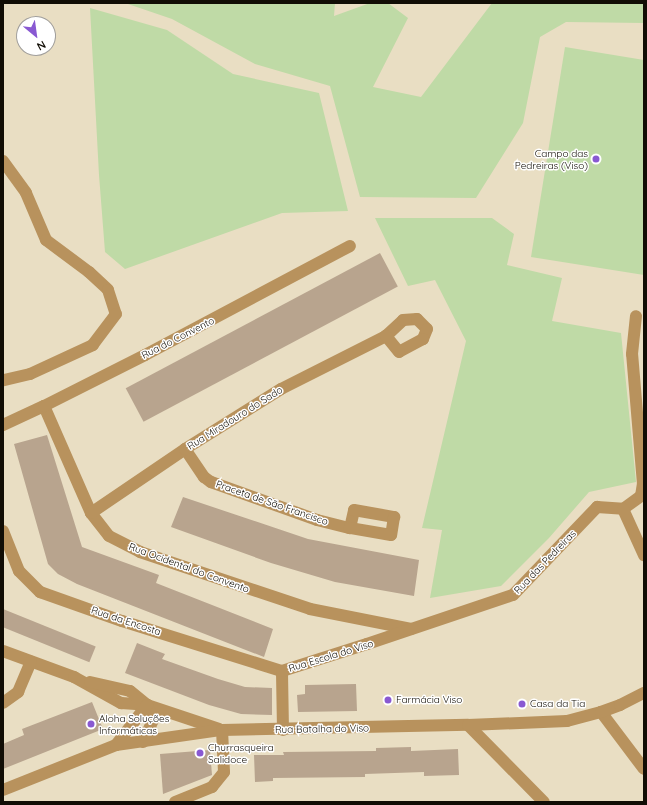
<!DOCTYPE html>
<meta charset="utf-8">
<style>
body{margin:0}
#map{position:relative;width:647px;height:805px;overflow:hidden;background:#e9dec3;font-family:Quicksand,sans-serif}
div>[style]{position:absolute}
.green>*{inset:0;background:#bfdaa6}
.building>*{inset:0;background:#b8a48e;transform-origin:0 0}
.minor>*{height:12px;margin:-6px;padding:0 6px;transform-origin:6px;border-radius:6px;background:#b8925d}
.dots>*{width:11px;height:11px;translate:-50% -50%;box-sizing:border-box;border:2px solid #fff;border-radius:50%}
span{translate:-50% -50%;white-space:nowrap;text-align:center;line-height:1.15;-webkit-text-stroke:3px #fff;paint-order:stroke}
.poi-label{font-size:10px;color:#110d05}
.right{translate:-100% -50%;text-align:right}
.left{translate:0 -50%;text-align:left}
.street-label{font-size:10px;color:#110d05}
.frame{position:absolute;inset:0;border:4px solid #110d05;pointer-events:none}
.north{position:absolute;left:16px;top:16px;width:40px;height:40px;box-sizing:border-box;background:#fff;border:1px solid #a09e9b;border-radius:50%;rotate:151deg;font-size:11px;font-weight:700;line-height:16px;text-align:center;color:#110d05}
.north::after{content:'';display:block;margin:auto;width:14px;height:18px;background:#8959d2;clip-path:polygon(50% 0,100% 100%,50% 72%,0 100%)}
</style>
<div id="map">
<div class="green">
<div style="clip-path:polygon(125px 3px,335px 3px,334px 16px,370px 3px,388px 3px,408px 18px,373px 87px,421px 97px,492px 3px,644px 3px,644px 23px,566px 22px,540px 37px,523px 123px,476px 198px,360px 197px,330px 86px,255px 64px,172px 19px)"></div>
<div style="clip-path:polygon(90px 8px,167px 30px,233px 74px,319px 93px,348px 211px,282px 213px,125px 269px,105px 252px,99px 175px)"></div>
<div style="clip-path:polygon(565px 47px,644px 60px,644px 275px,531px 257px)"></div>
<div style="clip-path:polygon(375px 218px,492px 218px,514px 234px,507px 265px,562px 278px,552px 321px,621px 333px,636px 482px,589px 492px,549px 538px,501px 586px,430px 598px,442px 530px,422px 528px,466px 341px,435px 280px,408px 286px)"></div>
</div>
<div class="building">
<div style="left:380px;top:253px;width:38px;height:288px;rotate:62deg"></div>
<div style="clip-path:polygon(47px 435px,82px 547px,159px 575px,156px 583px,273px 629px,264px 657px,77px 584px,58px 574px,48px 564px,14px 444px)"></div>
<div style="clip-path:polygon(183px 497px,308px 539px,419px 560px,414px 596px,335px 582px,271px 563px,171px 527px)"></div>
<div style="left:3px;top:609px;width:100px;height:17px;rotate:22deg"></div>
<div style="clip-path:polygon(137px 643px,165px 654px,162px 659px,218px 679px,245px 687px,272px 688px,272px 715px,241px 714px,209px 705px,125px 673px)"></div>
<div style="clip-path:polygon(356px 684px,357px 711px,298px 712px,297px 695px,305px 694px,305px 685px)"></div>
<div style="clip-path:polygon(92px 702px,103px 729px,3px 769px,3px 744px,24px 735px,22px 729px)"></div>
<div style="clip-path:polygon(411px 747px,411px 751px,458px 749px,459px 775px,424px 776px,424px 772px,365px 774px,365px 777px,273px 778px,273px 781px,255px 782px,254px 755px,284px 755px,283px 752px,376px 751px,376px 748px)"></div>
<div style="clip-path:polygon(210px 750px,212px 775px,163px 794px,160px 754px)"></div>
</div>
<div class="minor">
<div style="left:3px;top:161px;width:39px;rotate:54deg"></div>
<div style="left:26px;top:193px;width:51px;rotate:66.9deg"></div>
<div style="left:46px;top:240px;width:54px;rotate:36.7deg"></div>
<div style="left:89px;top:272px;width:26px;rotate:43deg"></div>
<div style="left:108px;top:290px;width:25px;rotate:72deg"></div>
<div style="left:116px;top:314px;width:39px;rotate:127deg"></div>
<div style="left:93px;top:345px;width:69px;rotate:155.3deg"></div>
<div style="left:30px;top:374px;width:28px;rotate:167deg"></div>
<div style="left:44px;top:406px;width:117px;rotate:66.3deg"></div>
<div style="left:91px;top:513px;width:29px;rotate:52deg"></div>
<div style="left:109px;top:536px;width:35px;rotate:27deg"></div>
<div style="left:140px;top:552px;width:179px;rotate:18.5deg"></div>
<div style="left:310px;top:609px;width:103px;rotate:11.2deg"></div>
<div style="left:3px;top:425px;width:45px;rotate:-24.9deg"></div>
<div style="left:44px;top:406px;width:113px;rotate:-26.8deg"></div>
<div style="left:145px;top:355px;width:232px;rotate:-28deg"></div>
<div style="left:185px;top:449px;width:34px;rotate:56deg"></div>
<div style="left:204px;top:477px;width:9px;rotate:36deg"></div>
<div style="left:211px;top:482px;width:113px;rotate:19.7deg"></div>
<div style="left:317px;top:520px;width:34px;rotate:14deg"></div>
<div style="left:350px;top:528px;width:18px;rotate:-77deg"></div>
<div style="left:354px;top:510px;width:41px;rotate:9.9deg"></div>
<div style="left:394px;top:517px;width:18px;rotate:99deg"></div>
<div style="left:391px;top:535px;width:42px;rotate:-170.3deg"></div>
<div style="left:623px;top:509px;width:22px;rotate:-36deg"></div>
<div style="left:641px;top:496px;width:12px;rotate:-81deg"></div>
<div style="left:643px;top:484px;width:130px;rotate:-94.8deg"></div>
<div style="left:632px;top:354px;width:38px;rotate:-84deg"></div>
<div style="left:91px;top:513px;width:114px;rotate:-34.2deg"></div>
<div style="left:185px;top:449px;width:113px;rotate:-32deg"></div>
<div style="left:281px;top:389px;width:118px;rotate:-26.8deg"></div>
<div style="left:386px;top:336px;width:23px;rotate:-43deg"></div>
<div style="left:403px;top:320px;width:14px;rotate:-4deg"></div>
<div style="left:417px;top:319px;width:14px;rotate:45deg"></div>
<div style="left:427px;top:329px;width:11px;rotate:112deg"></div>
<div style="left:423px;top:339px;width:27px;rotate:152deg"></div>
<div style="left:399px;top:352px;width:21px;rotate:-129deg"></div>
<div style="left:3px;top:531px;width:43px;rotate:68.2deg"></div>
<div style="left:19px;top:571px;width:30px;rotate:45deg"></div>
<div style="left:40px;top:592px;width:87px;rotate:19.5deg"></div>
<div style="left:122px;top:621px;width:168px;rotate:17.4deg"></div>
<div style="left:3px;top:651px;width:76px;rotate:20.1deg"></div>
<div style="left:74px;top:677px;width:54px;rotate:29deg"></div>
<div style="left:121px;top:703px;width:26px;rotate:4deg"></div>
<div style="left:147px;top:705px;width:76px;rotate:18.4deg"></div>
<div style="left:90px;top:682px;width:41px;rotate:12.7deg"></div>
<div style="left:130px;top:691px;width:22px;rotate:39deg"></div>
<div style="left:147px;top:705px;width:16px;rotate:68deg"></div>
<div style="left:153px;top:720px;width:24px;rotate:114deg"></div>
<div style="left:3px;top:703px;width:19px;rotate:-36deg"></div>
<div style="left:18px;top:692px;width:33px;rotate:-67deg"></div>
<div style="left:601px;top:712px;width:71px;rotate:53deg"></div>
<div style="left:468px;top:725px;width:108px;rotate:45.4deg"></div>
<div style="left:283px;top:730px;width:59px;rotate:-91deg"></div>
<div style="left:282px;top:671px;width:89px;rotate:-17.6deg"></div>
<div style="left:367px;top:644px;width:154px;rotate:-18.6deg"></div>
<div style="left:513px;top:595px;width:122px;rotate:-46.3deg"></div>
<div style="left:597px;top:507px;width:26px;rotate:4deg"></div>
<div style="left:623px;top:509px;width:51px;rotate:65.5deg"></div>
<div style="left:116px;top:745px;width:51px;rotate:-52.2deg"></div>
<div style="left:3px;top:790px;width:122px;rotate:-21.7deg"></div>
<div style="left:116px;top:745px;width:107px;rotate:-8.1deg"></div>
<div style="left:222px;top:730px;width:246px;rotate:-1.2deg"></div>
<div style="left:468px;top:725px;width:99px;rotate:-2.3deg"></div>
<div style="left:567px;top:721px;width:35px;rotate:-15deg"></div>
<div style="left:601px;top:712px;width:20px;rotate:-20deg"></div>
<div style="left:620px;top:705px;width:27px;rotate:-27deg"></div>
<div style="left:175px;top:802px;width:40px;rotate:-22deg"></div>
<div style="left:212px;top:787px;width:19px;rotate:-51deg"></div>
<div style="left:224px;top:772px;width:42px;rotate:-92.7deg"></div>
</div>
<div class="dots">
<div style="left:596px;top:159px;background:#8959d2"></div>
<div style="left:388px;top:700px;background:#8959d2"></div>
<div style="left:522px;top:704px;background:#8959d2"></div>
<div style="left:91px;top:724px;background:#8959d2"></div>
<div style="left:200px;top:753px;background:#8959d2"></div>
</div>
<div class="poi-label">
<span class="right" style="left:588px;top:159px">Campo das<br>Pedreiras (Viso)</span>
<span class="left" style="left:396px;top:700px">Farmácia Viso</span>
<span class="left" style="left:530px;top:704px">Casa da Tia</span>
<span class="left" style="left:99px;top:724px">Aloha Soluções<br>Informáticas</span>
<span class="left" style="left:208px;top:753px">Churrasqueira<br>Salidoce</span>
</div>
<div class="street-label">
<span style="left:178px;top:338px;rotate:-27deg">Rua do Convento</span>
<span style="left:235px;top:418px;rotate:-32deg">Rua Miradouro do Sado</span>
<span style="left:272px;top:503px;rotate:19deg">Praceta de São Francisco</span>
<span style="left:545px;top:562px;rotate:-46deg">Rua das Pedreiras</span>
<span style="left:189px;top:568px;rotate:20deg">Rua Ocidental do Convento</span>
<span style="left:126px;top:621px;rotate:18deg">Rua da Encosta</span>
<span style="left:331px;top:656px;rotate:-17deg">Rua Escola do Viso</span>
<span style="left:322px;top:729px;rotate:-1deg">Rua Batalha do Viso</span>
</div>
<div class="frame"></div>
<div class="north">N</div>
</div>
